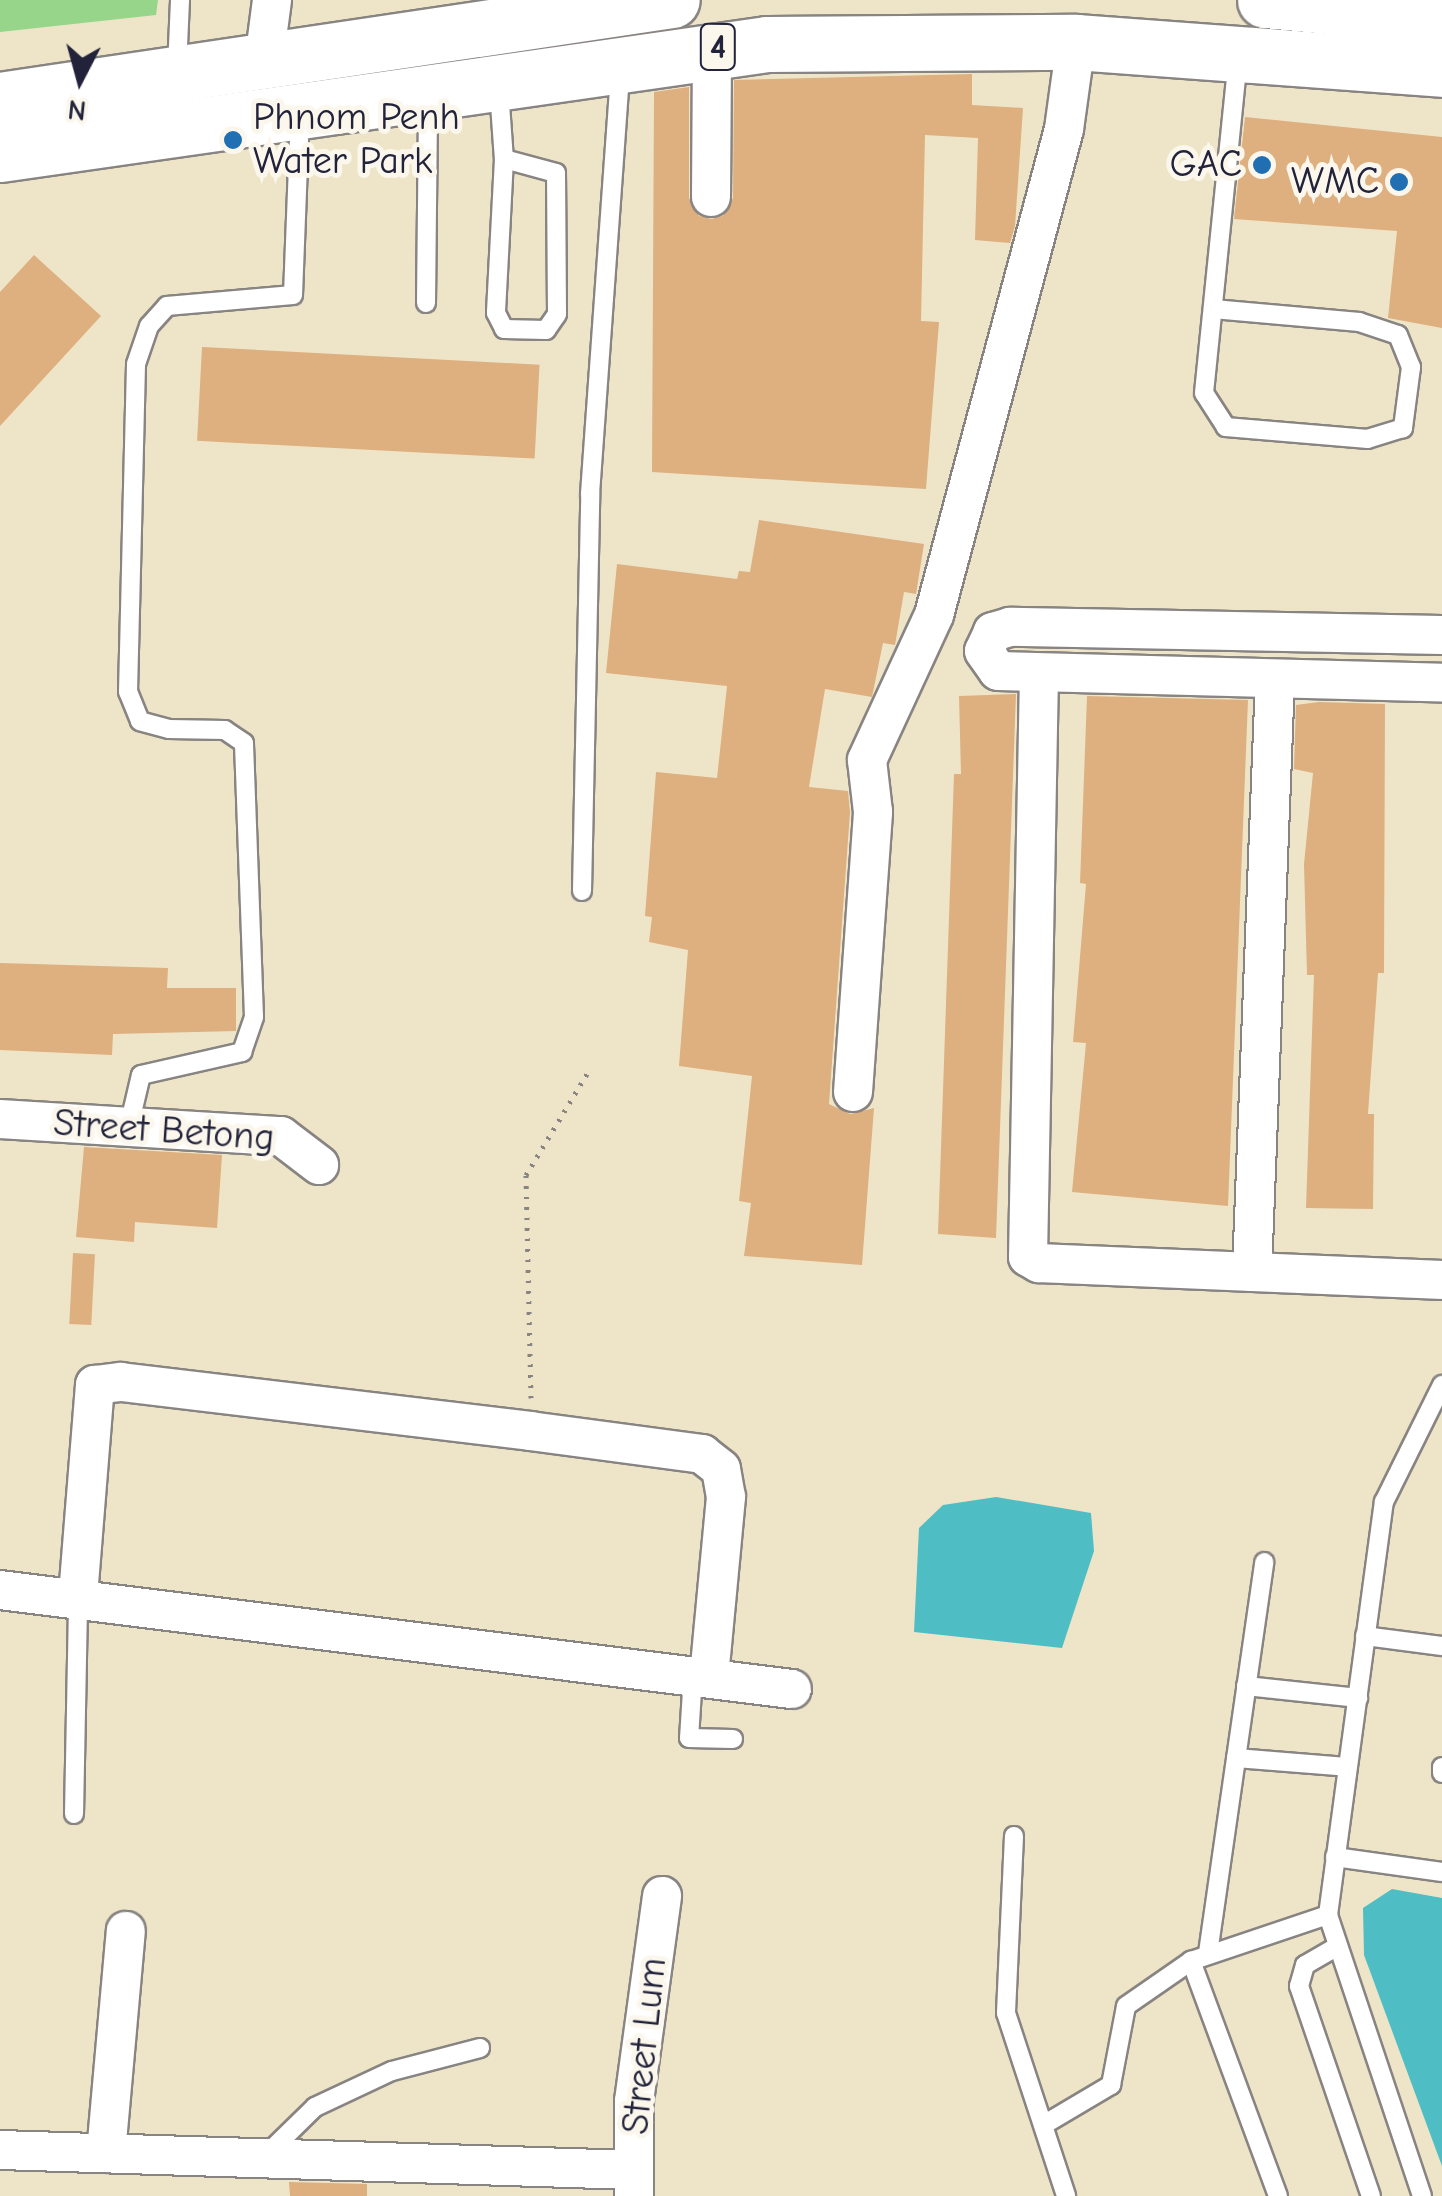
<!DOCTYPE html>
<style>
body{margin:0}
#map{position:relative;width:1442px;height:2196px;overflow:hidden;background:#eee5c8;font-family:"Comic Neue",sans-serif}
div>[style]{position:absolute}
.green>*{inset:0;background:#97d58b}
.water>*{inset:0;background:#4fbdc4}
.building>*{inset:0;background:#deaf7f;transform-origin:0 0}
.path>*{height:5px;margin-top:-2.5px;transform-origin:0;background:repeating-linear-gradient(90deg,#888482 0 2.5px,transparent 0 10.5px)}
.roads{filter:drop-shadow(2px 0 #888482) drop-shadow(-2px 0 #888482) drop-shadow(0 2px #888482) drop-shadow(0 -2px #888482)}
.lane>*{height:18px;margin:-9px;padding:0 9px;transform-origin:9px;border-radius:9px;background:#fff}
.street>*{height:38px;margin:-19px;padding:0 19px;transform-origin:19px;border-radius:19px;background:#fff}
.highway>*{height:55px;margin:-27.5px;padding:0 27.5px;transform-origin:27.5px;border-radius:27.5px;background:#fff}
.dots>*{width:28px;height:28px;translate:-50% -50%;box-sizing:border-box;border:5px solid #fbf7ec;border-radius:50%}
span{translate:-50% -50%;white-space:nowrap;text-align:center;line-height:1.15;-webkit-text-stroke:10px #fbf7ec;paint-order:stroke}
.shield-label span{padding:2px 8px;background:#fbf7ec;border:2px solid;border-radius:8px;-webkit-text-stroke-width:0}
.shield-label{font-size:35px;color:#22223b;font-weight:700}
.poi-label{font-size:38px;color:#22223b}
.left{translate:0 -50%;text-align:left}
.right{translate:-100% -50%;text-align:right}
.street-label{font-size:38px;color:#22223b}
.north{position:absolute;left:30px;top:30px;width:100px;height:100px;-webkit-text-stroke:8px #fbf7ec;paint-order:stroke;rotate:186deg;font-size:28px;font-weight:700;line-height:40px;text-align:center;color:#22223b}
.north::after{content:'';display:block;margin:auto;width:35px;height:45px;background:#22223b;clip-path:polygon(50% 0,100% 100%,50% 72%,0 100%)}
</style>
<div id="map">
<div class="green">
<div style="clip-path:polygon(0 0,158px 0,156px 15px,0 32px)"></div>
</div>
<div class="water">
<div style="clip-path:polygon(996px 1497px,1091px 1513px,1094px 1551px,1062px 1648px,914px 1632px,919px 1528px,943px 1505px)"></div>
<div style="clip-path:polygon(1392px 1889px,1442px 1898px,1442px 2166px,1364px 1955px,1363px 1908px)"></div>
</div>
<div class="building">
<div style="clip-path:polygon(972px 74px,972px 105px,1023px 108px,1015px 226px,1010px 243px,975px 240px,978px 138px,925px 135px,921px 321px,939px 322px,926px 489px,652px 472px,654px 92px,689px 87px,689px 198px,699px 216px,712px 219px,723px 216px,733px 198px,734px 80px)"></div>
<div style="clip-path:polygon(1245px 117px,1442px 137px,1442px 328px,1388px 318px,1397px 231px,1234px 219px)"></div>
<div style="clip-path:polygon(34px 255px,101px 316px,0 426px,0 292px)"></div>
<div style="left:202px;top:347px;width:338px;height:94px;rotate:3deg"></div>
<div style="clip-path:polygon(759px 520px,924px 544px,916px 594px,904px 592px,895px 645px,883px 643px,872px 697px,825px 689px,809px 787px,848px 791px,850px 812px,829px 1104px,850px 1114px,874px 1108px,862px 1265px,744px 1256px,751px 1203px,739px 1201px,752px 1076px,679px 1066px,688px 950px,649px 942px,652px 917px,645px 916px,656px 772px,717px 778px,727px 686px,606px 673px,617px 564px,737px 579px,739px 571px,750px 572px)"></div>
<div style="clip-path:polygon(1016px 694px,996px 1238px,938px 1234px,954px 774px,961px 774px,959px 696px)"></div>
<div style="clip-path:polygon(1087px 696px,1248px 700px,1228px 1206px,1072px 1192px,1086px 1043px,1073px 1042px,1086px 884px,1080px 883px)"></div>
<div style="clip-path:polygon(1319px 702px,1385px 704px,1384px 973px,1378px 973px,1368px 1114px,1374px 1114px,1373px 1209px,1306px 1208px,1314px 975px,1307px 975px,1304px 864px,1313px 773px,1294px 769px,1296px 705px)"></div>
<div style="clip-path:polygon(0 963px,168px 968px,167px 988px,236px 988px,236px 1031px,113px 1034px,112px 1055px,0 1050px)"></div>
<div style="clip-path:polygon(84px 1147px,222px 1155px,217px 1228px,135px 1222px,134px 1242px,76px 1237px)"></div>
<div style="left:73px;top:1253px;width:22px;height:71px;rotate:3deg"></div>
<div style="clip-path:polygon(289px 2182px,367px 2184px,367px 2196px,290px 2196px)"></div>
</div>
<div class="path">
<div style="left:531px;top:1398px;width:223px;rotate:-91.3deg"></div>
<div style="left:526px;top:1175px;width:124px;rotate:-58.9deg"></div>
</div>
<div class="roads">
<div class="lane">
<div style="left:177px;top:69px;width:69px;rotate:-87.5deg"></div>
<div style="left:499px;top:90px;width:69px;rotate:85.9deg"></div>
<div style="left:504px;top:159px;width:154px;rotate:93deg"></div>
<div style="left:496px;top:313px;width:18px;rotate:63deg"></div>
<div style="left:504px;top:329px;width:42px;rotate:1.4deg"></div>
<div style="left:546px;top:330px;width:19px;rotate:-55deg"></div>
<div style="left:557px;top:314px;width:141px;rotate:-90.4deg"></div>
<div style="left:556px;top:173px;width:54px;rotate:-164.9deg"></div>
<div style="left:426px;top:303px;width:205px;rotate:-89.4deg"></div>
<div style="left:1213px;top:309px;width:147px;rotate:5.1deg"></div>
<div style="left:1359px;top:322px;width:41px;rotate:18.4deg"></div>
<div style="left:1398px;top:335px;width:35px;rotate:68deg"></div>
<div style="left:1411px;top:367px;width:62px;rotate:97.5deg"></div>
<div style="left:1403px;top:428px;width:37px;rotate:163deg"></div>
<div style="left:1368px;top:439px;width:143px;rotate:-175.2deg"></div>
<div style="left:1226px;top:427px;width:40px;rotate:-122.9deg"></div>
<div style="left:1204px;top:393px;width:335px;rotate:-84.2deg"></div>
<div style="left:582px;top:891px;width:397px;rotate:-88.8deg"></div>
<div style="left:590px;top:494px;width:423px;rotate:-85.9deg"></div>
<div style="left:129px;top:1126px;width:52px;rotate:-76.8deg"></div>
<div style="left:141px;top:1075px;width:104px;rotate:-12.8deg"></div>
<div style="left:242px;top:1052px;width:37px;rotate:-71deg"></div>
<div style="left:254px;top:1017px;width:274px;rotate:-92.1deg"></div>
<div style="left:244px;top:743px;width:23px;rotate:-146deg"></div>
<div style="left:225px;top:730px;width:56px;rotate:-179deg"></div>
<div style="left:169px;top:729px;width:30px;rotate:-165deg"></div>
<div style="left:140px;top:721px;width:31px;rotate:-112deg"></div>
<div style="left:128px;top:692px;width:328px;rotate:-88.6deg"></div>
<div style="left:136px;top:364px;width:40px;rotate:-71.1deg"></div>
<div style="left:149px;top:326px;width:27px;rotate:-48deg"></div>
<div style="left:167px;top:306px;width:126px;rotate:-5deg"></div>
<div style="left:293px;top:295px;width:180px;rotate:-87.8deg"></div>
<div style="left:1365px;top:1636px;width:78px;rotate:7.4deg"></div>
<div style="left:693px;top:1675px;width:63px;rotate:93.6deg"></div>
<div style="left:689px;top:1738px;width:44px;rotate:1.3deg"></div>
<div style="left:1246px;top:1686px;width:113px;rotate:6.1deg"></div>
<div style="left:1236px;top:1758px;width:111px;rotate:4.6deg"></div>
<div style="left:1442px;top:1773px;width:6px;rotate:-90deg"></div>
<div style="left:74px;top:1814px;width:218px;rotate:-88.9deg"></div>
<div style="left:1014px;top:1836px;width:177px;rotate:92.6deg"></div>
<div style="left:1006px;top:2013px;width:193px;rotate:71.8deg"></div>
<div style="left:1335px;top:1857px;width:108px;rotate:8deg"></div>
<div style="left:1338px;top:1946px;width:38px;rotate:150deg"></div>
<div style="left:1305px;top:1965px;width:22px;rotate:106deg"></div>
<div style="left:1299px;top:1986px;width:222px;rotate:71.1deg"></div>
<div style="left:1208px;top:1953px;width:395px;rotate:-81.8deg"></div>
<div style="left:1045px;top:2124px;width:77px;rotate:-30.6deg"></div>
<div style="left:1111px;top:2085px;width:80px;rotate:-79.2deg"></div>
<div style="left:1126px;top:2006px;width:79px;rotate:-34.7deg"></div>
<div style="left:267px;top:2154px;width:67px;rotate:-44.4deg"></div>
<div style="left:315px;top:2107px;width:85px;rotate:-25.1deg"></div>
<div style="left:392px;top:2071px;width:91px;rotate:-14.6deg"></div>
<div style="left:1278px;top:2196px;width:251px;rotate:-110.3deg"></div>
<div style="left:1191px;top:1961px;width:145px;rotate:-18.6deg"></div>
<div style="left:1422px;top:2196px;width:296px;rotate:-108.5deg"></div>
<div style="left:1328px;top:1915px;width:417px;rotate:-82.3deg"></div>
<div style="left:1384px;top:1502px;width:131px;rotate:-63.6deg"></div>
</div>
<div class="street">
<div style="left:264px;top:61px;width:62px;rotate:-82.5deg"></div>
<div style="left:711px;top:197px;width:149px;rotate:-89.6deg"></div>
<div style="left:1442px;top:635px;width:432px;rotate:-178.9deg"></div>
<div style="left:1010px;top:627px;width:18px;rotate:164deg"></div>
<div style="left:993px;top:632px;width:21px;rotate:115deg"></div>
<div style="left:984px;top:651px;width:24px;rotate:55deg"></div>
<div style="left:998px;top:671px;width:444px;rotate:1.5deg"></div>
<div style="left:1039px;top:674px;width:583px;rotate:91.08deg"></div>
<div style="left:1028px;top:1257px;width:13px;rotate:29deg"></div>
<div style="left:1039px;top:1263px;width:403px;rotate:2.4deg"></div>
<div style="left:853px;top:1092px;width:281px;rotate:-85.9deg"></div>
<div style="left:873px;top:812px;width:52px;rotate:-96.6deg"></div>
<div style="left:867px;top:760px;width:160px;rotate:-65.2deg"></div>
<div style="left:934px;top:615px;width:503px;rotate:-75.02deg"></div>
<div style="left:1064px;top:129px;width:88px;rotate:-82.1deg"></div>
<div style="left:0;top:1119px;width:282px;rotate:3.5deg"></div>
<div style="left:281px;top:1136px;width:48px;rotate:37.3deg"></div>
<div style="left:1252px;top:1272px;width:593px;rotate:-87.78deg"></div>
<div style="left:0;top:1590px;width:798px;rotate:7.13deg"></div>
<div style="left:78px;top:1596px;width:212px;rotate:-85.4deg"></div>
<div style="left:95px;top:1385px;width:26px;rotate:-7deg"></div>
<div style="left:121px;top:1382px;width:412px;rotate:6.8deg"></div>
<div style="left:530px;top:1431px;width:174px;rotate:7.6deg"></div>
<div style="left:702px;top:1454px;width:24px;rotate:38deg"></div>
<div style="left:721px;top:1469px;width:28px;rotate:80deg"></div>
<div style="left:726px;top:1497px;width:180px;rotate:95.4deg"></div>
<div style="left:0;top:2150px;width:633px;rotate:1.81deg"></div>
<div style="left:106px;top:2153px;width:223px;rotate:-84.9deg"></div>
<div style="left:634px;top:2196px;width:95px;rotate:-90deg"></div>
<div style="left:634px;top:2101px;width:207px;rotate:-82.2deg"></div>
</div>
<div class="highway">
<div style="left:1265px;top:0;width:178px;rotate:5.2deg"></div>
<div style="left:0;top:100px;width:679px;rotate:-8.46deg"></div>
<div style="left:0;top:154px;width:775px;rotate:-8.16deg"></div>
<div style="left:767px;top:44px;width:309px;rotate:-0.4deg"></div>
<div style="left:1076px;top:42px;width:367px;rotate:4.2deg"></div>
</div>
</div>
<div class="dots">
<div style="left:233px;top:140px;background:#1f6fb2"></div>
<div style="left:1262px;top:165px;background:#1f6fb2"></div>
<div style="left:1399px;top:182px;background:#1f6fb2"></div>
</div>
<div class="shield-label">
<span style="left:718px;top:47px">4</span>
</div>
<div class="poi-label">
<span class="left" style="left:253px;top:140px">Phnom Penh<br>Water Park</span>
<span class="right" style="left:1242px;top:165px">GAC</span>
<span class="right" style="left:1379px;top:182px">WMC</span>
</div>
<div class="street-label">
<span style="left:164px;top:1131px;rotate:4deg">Street Betong</span>
<span style="left:645px;top:2046px;rotate:-84deg">Street Lum</span>
</div>
<div class="north">N</div>
</div>
